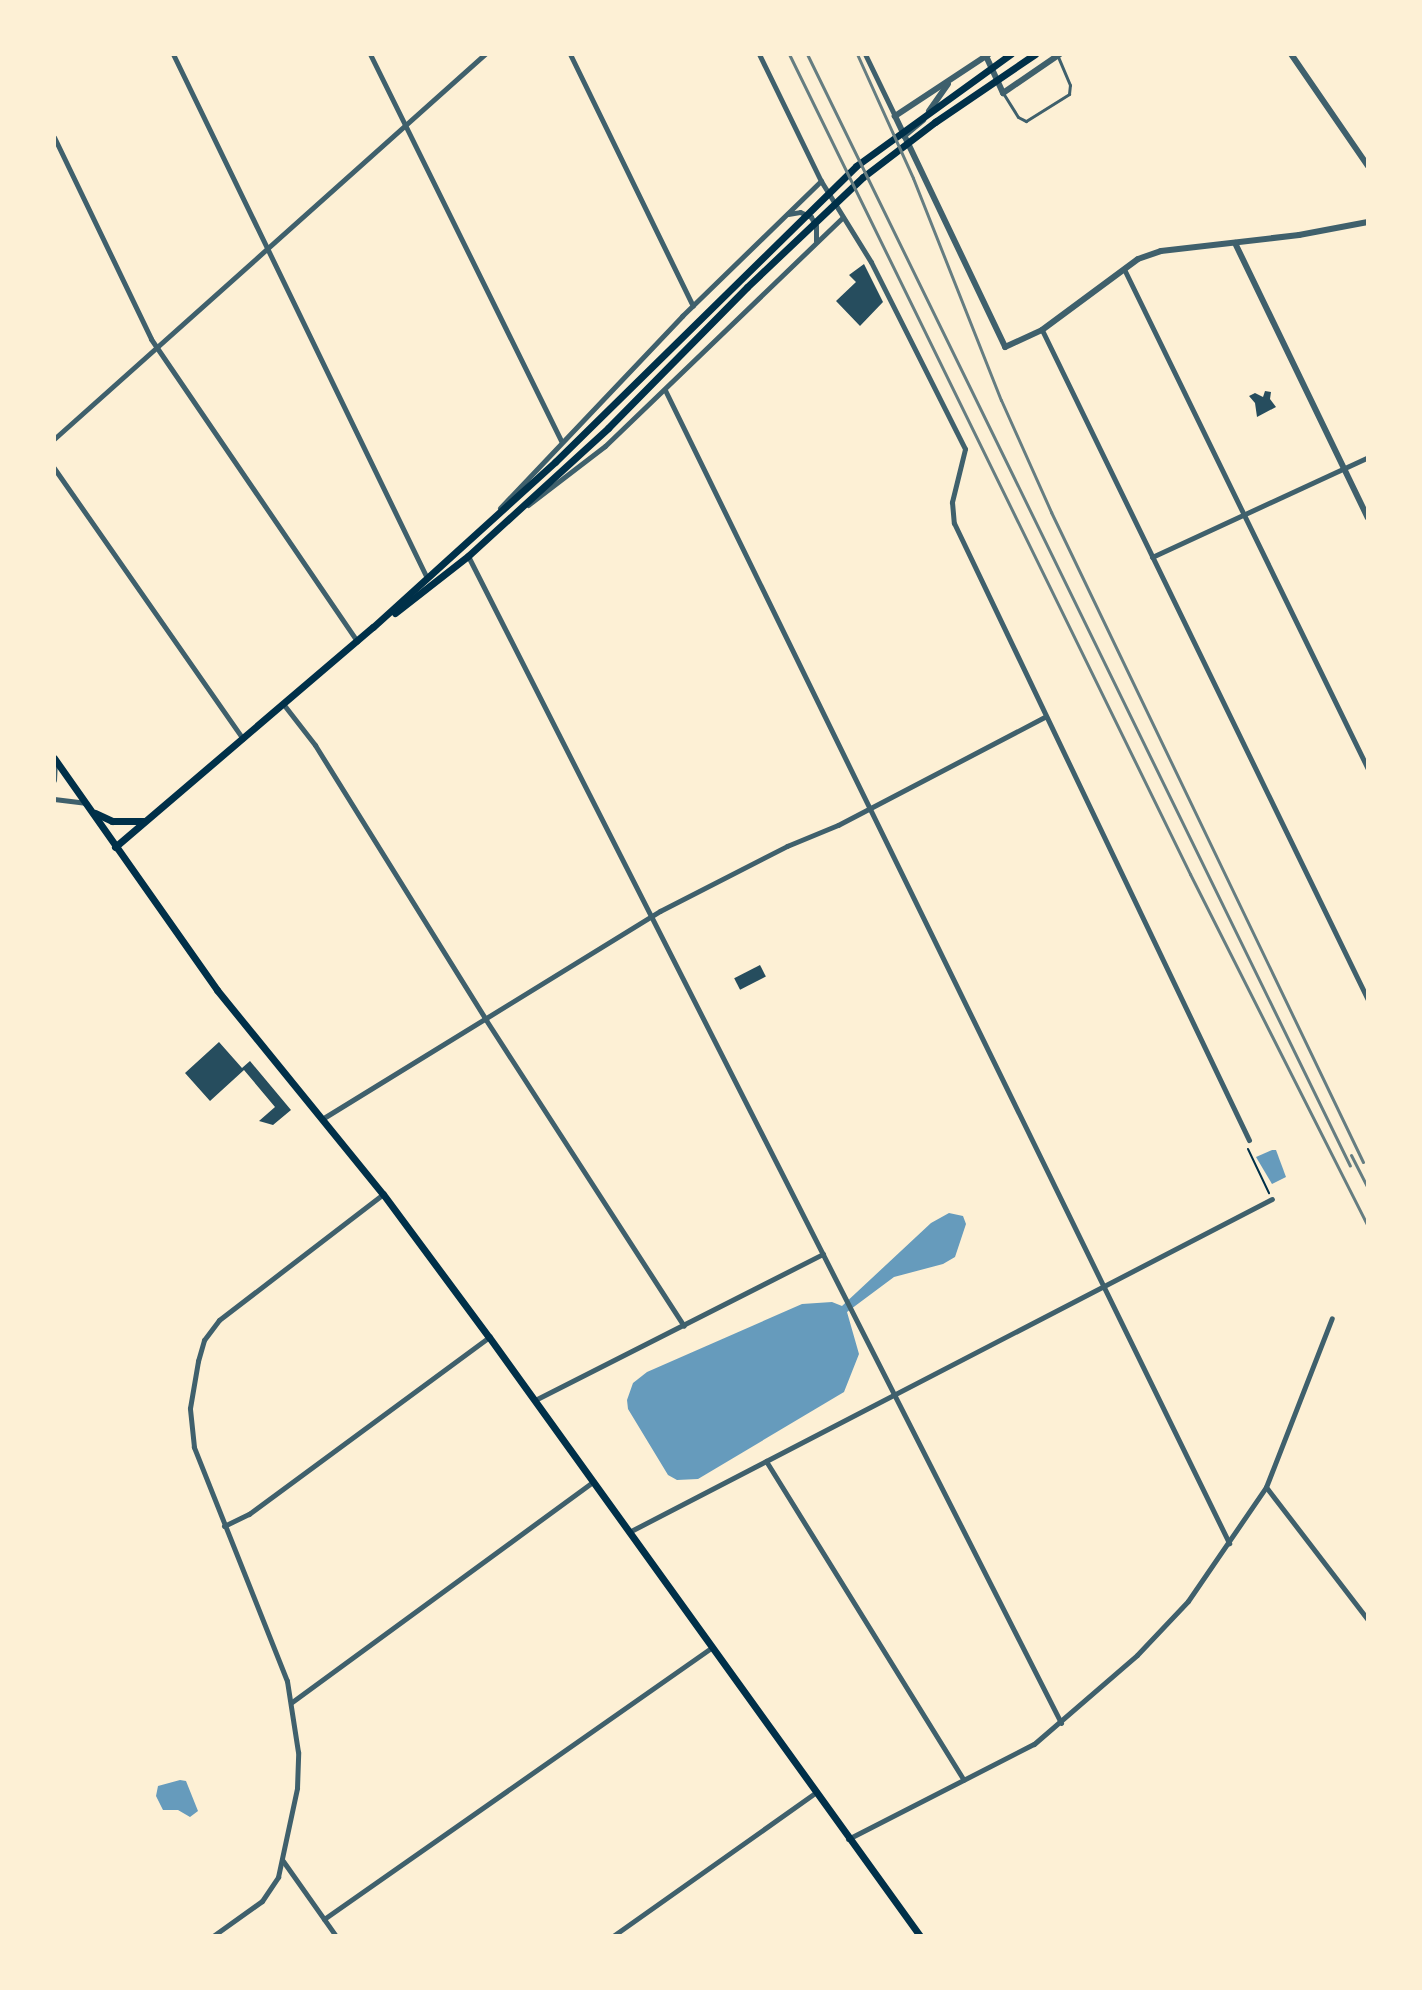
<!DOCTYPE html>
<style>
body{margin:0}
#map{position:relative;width:1422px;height:1990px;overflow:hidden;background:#fdf0d5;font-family:Manrope,sans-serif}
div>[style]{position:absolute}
.water>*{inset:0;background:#669bbc}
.building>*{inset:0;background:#264d5e;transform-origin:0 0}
.path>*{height:2px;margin:-1px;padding:0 1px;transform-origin:1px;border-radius:1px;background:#003049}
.service>*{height:3px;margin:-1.5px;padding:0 1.5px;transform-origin:1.5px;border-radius:1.5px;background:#3f606c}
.minor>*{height:5px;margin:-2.5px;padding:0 2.5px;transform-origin:2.5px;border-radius:2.5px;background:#3f606c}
.tertiary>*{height:6px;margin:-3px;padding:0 3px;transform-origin:3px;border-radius:3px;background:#3f606c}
.secondary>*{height:7px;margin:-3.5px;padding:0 3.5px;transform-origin:3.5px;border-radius:3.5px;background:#003049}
.rail>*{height:3px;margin:-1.5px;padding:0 1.5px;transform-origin:1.5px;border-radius:1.5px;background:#657d81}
span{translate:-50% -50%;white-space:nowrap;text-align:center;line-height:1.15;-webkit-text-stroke:7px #fdf0d5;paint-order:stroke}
.frame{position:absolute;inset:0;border:56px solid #fdf0d5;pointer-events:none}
</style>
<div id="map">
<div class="water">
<div style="clip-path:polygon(1272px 1150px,1276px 1150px,1286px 1177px,1272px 1184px,1256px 1157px)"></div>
<div style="clip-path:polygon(949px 1213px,963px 1216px,966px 1224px,955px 1257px,943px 1264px,894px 1277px,847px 1312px,859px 1354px,844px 1392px,698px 1479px,677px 1480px,668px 1475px,628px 1409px,627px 1400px,633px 1383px,647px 1372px,802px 1304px,832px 1302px,842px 1306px,931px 1223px)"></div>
<div style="clip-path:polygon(180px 1780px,186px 1781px,198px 1811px,190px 1817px,178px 1810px,163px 1810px,156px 1796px,158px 1786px)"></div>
</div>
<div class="building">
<div style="clip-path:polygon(864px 264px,883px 302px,860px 326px,836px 301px,856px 282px,849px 275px)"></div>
<div style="clip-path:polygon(1265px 391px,1271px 392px,1270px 399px,1276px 407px,1257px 417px,1255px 403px,1249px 396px,1255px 393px,1263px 397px)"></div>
<div style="left:760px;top:965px;width:13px;height:29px;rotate:63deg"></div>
<div style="clip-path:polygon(219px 1042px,242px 1068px,250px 1061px,291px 1110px,273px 1125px,259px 1121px,275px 1107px,244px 1070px,210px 1101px,185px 1073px)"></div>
</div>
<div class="path">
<div style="left:1248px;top:1149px;width:49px;rotate:64.5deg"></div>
</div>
<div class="service">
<div style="left:1003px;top:93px;width:28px;rotate:58deg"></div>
<div style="left:1018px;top:117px;width:9px;rotate:27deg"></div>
<div style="left:1026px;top:121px;width:51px;rotate:-32.1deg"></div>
<div style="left:1069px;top:94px;width:9px;rotate:-84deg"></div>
<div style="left:1070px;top:85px;width:30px;rotate:-113deg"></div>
</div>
<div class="minor">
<div style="left:173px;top:54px;width:582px;rotate:64.14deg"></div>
<div style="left:370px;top:54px;width:432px;rotate:63.7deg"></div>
<div style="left:570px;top:54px;width:280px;rotate:64deg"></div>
<div style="left:759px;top:54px;width:141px;rotate:64deg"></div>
<div style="left:821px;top:181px;width:95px;rotate:58.3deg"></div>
<div style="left:871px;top:262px;width:209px;rotate:63.3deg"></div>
<div style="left:965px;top:449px;width:55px;rotate:103.8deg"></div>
<div style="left:952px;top:502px;width:21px;rotate:85deg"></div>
<div style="left:954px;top:523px;width:684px;rotate:64.45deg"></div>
<div style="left:865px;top:54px;width:69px;rotate:64.2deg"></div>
<div style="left:54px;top:137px;width:224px;rotate:64.3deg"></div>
<div style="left:151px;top:339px;width:366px;rotate:55.7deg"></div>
<div style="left:788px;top:214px;width:12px;rotate:-9deg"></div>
<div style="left:800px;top:212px;width:12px;rotate:24deg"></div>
<div style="left:811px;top:217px;width:10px;rotate:61deg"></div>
<div style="left:816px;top:226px;width:15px;rotate:90deg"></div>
<div style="left:1124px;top:269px;width:556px;rotate:63.99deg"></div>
<div style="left:1042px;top:330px;width:745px;rotate:64.05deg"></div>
<div style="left:665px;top:390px;width:1284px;rotate:63.93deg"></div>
<div style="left:54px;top:439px;width:578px;rotate:-41.77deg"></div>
<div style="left:54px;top:468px;width:330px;rotate:55.1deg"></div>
<div style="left:528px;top:505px;width:97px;rotate:-37.5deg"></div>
<div style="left:605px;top:446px;width:330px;rotate:-43.9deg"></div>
<div style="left:500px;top:508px;width:265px;rotate:-46.5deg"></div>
<div style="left:682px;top:316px;width:194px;rotate:-44.2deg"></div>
<div style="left:468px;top:556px;width:1309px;rotate:63.06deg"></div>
<div style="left:1152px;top:557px;width:238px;rotate:-24.8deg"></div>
<div style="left:284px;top:705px;width:51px;rotate:52.2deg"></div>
<div style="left:315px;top:745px;width:324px;rotate:58.1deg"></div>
<div style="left:486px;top:1020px;width:364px;rotate:57.1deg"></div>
<div style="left:54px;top:780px;width:20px;rotate:-87deg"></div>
<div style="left:54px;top:799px;width:31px;rotate:7deg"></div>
<div style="left:322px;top:1119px;width:397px;rotate:-31.6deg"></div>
<div style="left:660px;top:911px;width:143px;rotate:-27.1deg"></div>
<div style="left:787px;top:846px;width:55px;rotate:-22.4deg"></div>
<div style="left:838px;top:825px;width:233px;rotate:-27.6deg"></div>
<div style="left:535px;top:1400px;width:323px;rotate:-26.9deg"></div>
<div style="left:766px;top:1461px;width:375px;rotate:58.2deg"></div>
<div style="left:1266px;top:1487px;width:168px;rotate:52.5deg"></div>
<div style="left:224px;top:1526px;width:28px;rotate:-26deg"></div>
<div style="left:249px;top:1514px;width:298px;rotate:-36.4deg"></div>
<div style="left:629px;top:1532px;width:724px;rotate:-27.38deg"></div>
<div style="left:292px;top:1702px;width:373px;rotate:-36.2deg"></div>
<div style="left:848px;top:1839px;width:209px;rotate:-27.1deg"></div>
<div style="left:1034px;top:1744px;width:136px;rotate:-40.8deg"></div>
<div style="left:1137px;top:1655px;width:74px;rotate:-46.6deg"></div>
<div style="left:1188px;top:1601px;width:138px;rotate:-55.6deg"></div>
<div style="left:1266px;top:1487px;width:181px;rotate:-68.7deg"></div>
<div style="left:283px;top:1861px;width:92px;rotate:54.8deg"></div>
<div style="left:324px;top:1919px;width:472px;rotate:-35deg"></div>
<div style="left:213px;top:1936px;width:60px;rotate:-35.5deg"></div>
<div style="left:262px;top:1901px;width:29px;rotate:-56deg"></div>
<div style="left:278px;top:1877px;width:91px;rotate:-77.9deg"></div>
<div style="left:297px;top:1788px;width:36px;rotate:-88deg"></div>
<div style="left:298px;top:1752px;width:72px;rotate:-98.8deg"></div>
<div style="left:287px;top:1681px;width:252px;rotate:-111.7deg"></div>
<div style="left:194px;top:1447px;width:39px;rotate:-96deg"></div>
<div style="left:190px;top:1408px;width:48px;rotate:-80.3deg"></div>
<div style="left:198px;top:1361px;width:22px;rotate:-74deg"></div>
<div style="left:204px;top:1340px;width:25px;rotate:-53deg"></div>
<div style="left:219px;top:1320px;width:207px;rotate:-37.5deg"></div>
<div style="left:613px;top:1936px;width:247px;rotate:-35.3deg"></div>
</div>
<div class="tertiary">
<div style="left:989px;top:54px;width:113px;rotate:146.6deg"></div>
<div style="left:895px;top:116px;width:256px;rotate:64.5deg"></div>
<div style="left:1005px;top:347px;width:41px;rotate:-24.7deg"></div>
<div style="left:1042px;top:330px;width:119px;rotate:-36.5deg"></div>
<div style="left:1138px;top:259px;width:24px;rotate:-19deg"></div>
<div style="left:1161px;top:251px;width:139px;rotate:-6.6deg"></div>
<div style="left:1299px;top:235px;width:70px;rotate:-10.7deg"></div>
<div style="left:1291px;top:54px;width:136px;rotate:55.5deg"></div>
<div style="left:986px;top:56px;width:41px;rotate:65.3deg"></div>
<div style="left:1003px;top:93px;width:69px;rotate:-34.4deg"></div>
<div style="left:929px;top:111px;width:33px;rotate:-55deg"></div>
<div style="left:904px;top:136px;width:25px;rotate:-40deg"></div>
<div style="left:1235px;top:243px;width:305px;rotate:64.2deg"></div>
</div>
<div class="secondary">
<div style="left:395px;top:613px;width:93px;rotate:-38deg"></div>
<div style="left:468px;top:556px;width:190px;rotate:-42.4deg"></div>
<div style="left:608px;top:428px;width:198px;rotate:-45.4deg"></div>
<div style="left:747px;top:287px;width:160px;rotate:-43.5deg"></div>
<div style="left:863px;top:177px;width:91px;rotate:-37.4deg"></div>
<div style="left:935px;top:122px;width:121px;rotate:-34.2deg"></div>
<div style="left:54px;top:758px;width:284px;rotate:54.9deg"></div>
<div style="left:217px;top:990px;width:263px;rotate:50.9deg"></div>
<div style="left:383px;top:1194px;width:178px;rotate:53.5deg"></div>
<div style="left:489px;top:1337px;width:738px;rotate:54.26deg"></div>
<div style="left:95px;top:813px;width:19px;rotate:25deg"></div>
<div style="left:112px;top:821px;width:32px"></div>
<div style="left:115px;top:847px;width:339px;rotate:-40.5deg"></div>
<div style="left:373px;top:627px;width:246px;rotate:-42.2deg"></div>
<div style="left:555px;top:462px;width:422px;rotate:-44.5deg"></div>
<div style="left:856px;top:166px;width:191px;rotate:-35.9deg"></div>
</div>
<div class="rail">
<div style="left:789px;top:54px;width:913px;rotate:63.94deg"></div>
<div style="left:1190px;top:874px;width:395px;rotate:63.2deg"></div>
<div style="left:807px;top:54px;width:1237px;rotate:63.97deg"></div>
<div style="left:857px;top:54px;width:136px;rotate:65.7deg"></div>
<div style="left:913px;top:178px;width:239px;rotate:68.4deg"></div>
<div style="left:1001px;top:400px;width:123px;rotate:65.9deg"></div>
<div style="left:1051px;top:512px;width:721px;rotate:64.36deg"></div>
<div style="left:1351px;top:1155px;width:38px;rotate:63deg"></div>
</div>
<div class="frame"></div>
</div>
